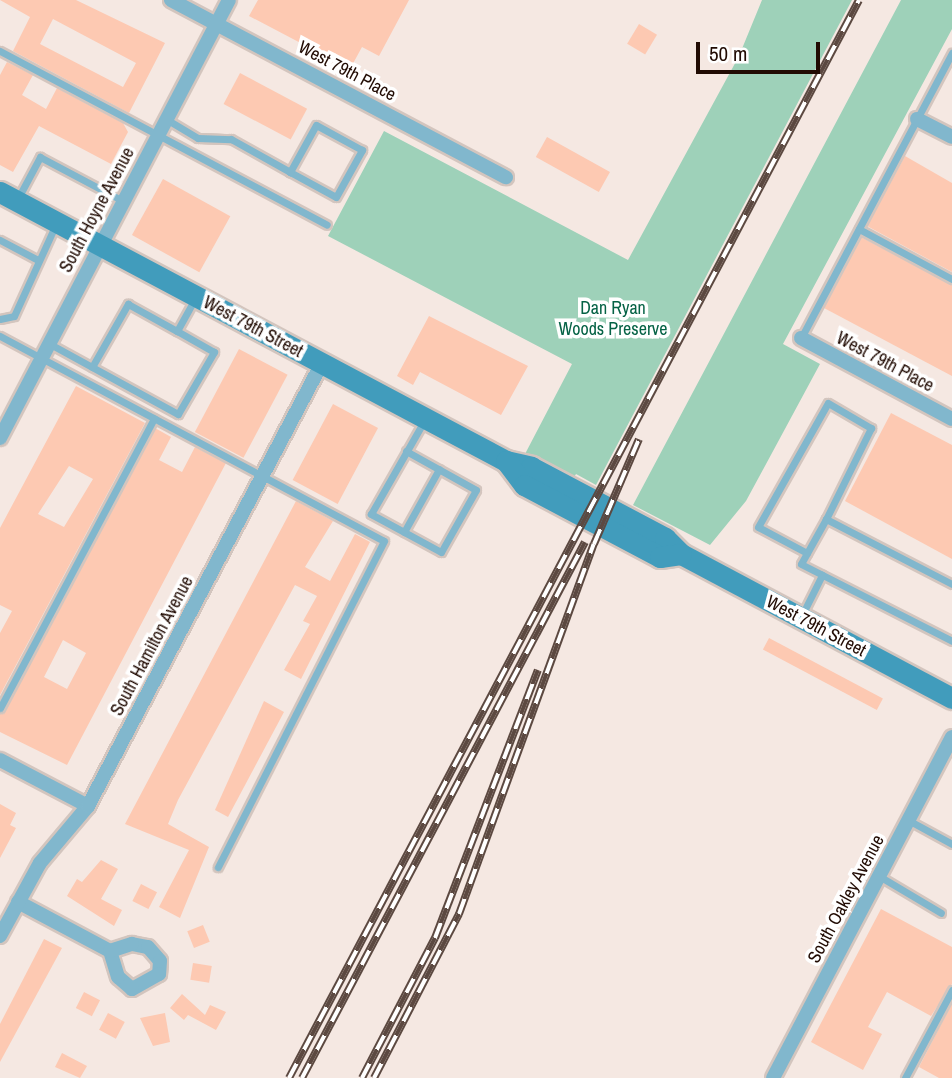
<!DOCTYPE html>
<style>
body{margin:0}
#map{position:relative;width:952px;height:1078px;overflow:hidden;background:#f5e8e2;font-family:"Archivo Narrow",sans-serif}
div>[style]{position:absolute}
.green>*{inset:0;background:#9ed1b9}
.building>*{inset:0;background:#fdc9b2;transform-origin:0 0}
.roads{filter:drop-shadow(2px 0 #d3c5be) drop-shadow(-2px 0 #d3c5be) drop-shadow(0 2px #d3c5be) drop-shadow(0 -2px #d3c5be)}
.service>*{height:7px;margin:-3.5px;padding:0 3.5px;transform-origin:3.5px;border-radius:3.5px;background:#81b7cd}
.minor>*{height:14px;margin:-7px;padding:0 7px;transform-origin:7px;border-radius:7px;background:#81b7cd}
.secondary>*{height:21px;margin:-10.5px;padding:0 10.5px;transform-origin:10.5px;border-radius:10.5px;background:#419cbc}
.rail>*{height:8px;margin-top:-4px;transform-origin:0;background:repeating-linear-gradient(90deg,#fff 0 16px,#5c4941 0 32px);box-sizing:border-box;border-block:2px solid #5c4941}
span{translate:-50% -50%;white-space:nowrap;text-align:center;line-height:1.15;-webkit-text-stroke:7px #fff;paint-order:stroke}
.street-label{font-size:18px;color:#210b03}
.park-label{font-size:18px;color:#056245}
.scale{position:absolute;left:696px;top:42px;width:124px;height:32px;box-sizing:border-box;border:4px solid #210b03;border-top:0;padding-left:9px;font-size:21px;line-height:24px;white-space:nowrap;color:#210b03;-webkit-text-stroke:5px #fff;paint-order:stroke}
</style>
<div id="map">
<div class="green">
<div style="clip-path:polygon(762px 0,852px 0,596px 485px,576px 474px,573px 479px,525px 454px,572px 364px,328px 236px,384px 131px,628px 260px,739px 56px)"></div>
<div style="clip-path:polygon(901px 0,952px 0,952px 29px,783px 344px,820px 364px,746px 501px,710px 545px,633px 505px)"></div>
</div>
<div class="building">
<div style="clip-path:polygon(evenodd,0 0,76px 0,165px 43px,129px 113px,13px 51px,30px 17px,0 0,53px 19px,136px 63px,123px 87px,40px 44px,53px 19px)"></div>
<div style="clip-path:polygon(258px 0,409px 0,379px 56px,362px 47px,350px 69px,249px 16px)"></div>
<div style="left:639px;top:24px;width:21px;height:23px;rotate:31deg"></div>
<div style="clip-path:polygon(7px 62px,33px 75px,22px 95px,46px 109px,57px 88px,123px 123px,128px 132px,111px 164px,39px 126px,13px 172px,0 165px,0 75px)"></div>
<div style="left:240px;top:73px;width:76px;height:35px;rotate:28deg"></div>
<div style="left:547px;top:137px;width:72px;height:23px;rotate:29deg"></div>
<div style="clip-path:polygon(905px 156px,952px 183px,952px 272px,867px 226px)"></div>
<div style="left:163px;top:179px;width:77px;height:64px;rotate:29deg"></div>
<div style="clip-path:polygon(861px 237px,952px 285px,952px 376px,824px 308px)"></div>
<div style="clip-path:polygon(429px 316px,528px 366px,501px 415px,420px 372px,413px 385px,397px 376px)"></div>
<div style="left:239px;top:349px;width:55px;height:94px;rotate:28deg"></div>
<div style="clip-path:polygon(evenodd,76px 386px,145px 423px,0 695px,0 633px,12px 611px,0 605px,0 528px,76px 386px,69px 466px,93px 479px,64px 527px,38px 514px,69px 466px)"></div>
<div style="left:333px;top:404px;width:51px;height:86px;rotate:28deg"></div>
<div style="clip-path:polygon(891px 413px,952px 445px,952px 559px,845px 501px)"></div>
<div style="clip-path:polygon(evenodd,155px 428px,171px 437px,159px 460px,182px 472px,195px 447px,226px 463px,67px 765px,0 732px,0 714px,155px 428px,63px 640px,86px 653px,67px 689px,44px 677px,63px 640px)"></div>
<div style="clip-path:polygon(296px 501px,333px 521px,305px 567px,330px 581px,355px 534px,370px 542px,301px 679px,284px 670px,310px 624px,303px 621px,317px 596px,295px 585px,178px 800px,168px 824px,209px 847px,180px 918px,159px 907px,189px 850px,125px 824px)"></div>
<div style="left:769px;top:638px;width:129px;height:13px;rotate:28deg"></div>
<div style="clip-path:polygon(264px 701px,284px 712px,228px 817px,215px 810px)"></div>
<div style="clip-path:polygon(0 804px,16px 813px,10px 825px,16px 828px,0 858px)"></div>
<div style="clip-path:polygon(101px 860px,118px 869px,101px 899px,122px 910px,114px 926px,67px 896px,77px 879px,82px 882px)"></div>
<div style="left:141px;top:884px;width:18px;height:19px;rotate:27deg"></div>
<div style="clip-path:polygon(881px 909px,952px 947px,952px 984px,931px 1016px,887px 992px,868px 1027px,882px 1034px,863px 1070px,811px 1042px)"></div>
<div style="left:203px;top:925px;width:18px;height:17px;rotate:68deg"></div>
<div style="clip-path:polygon(44px 939px,62px 948px,0 1062px,0 1024px)"></div>
<div style="left:193px;top:963px;width:19px;height:17px;rotate:9deg"></div>
<div style="left:84px;top:992px;width:18px;height:18px;rotate:27deg"></div>
<div style="clip-path:polygon(182px 994px,205px 1015px,210px 1005px,226px 1012px,216px 1030px,188px 1015px,184px 1020px,170px 1008px)"></div>
<div style="clip-path:polygon(952px 1003px,952px 1078px,939px 1078px,919px 1067px)"></div>
<div style="left:108px;top:1013px;width:19px;height:19px;rotate:28deg"></div>
<div style="clip-path:polygon(165px 1013px,170px 1042px,153px 1046px,140px 1018px)"></div>
<div style="clip-path:polygon(62px 1053px,87px 1066px,80px 1078px,55px 1067px)"></div>
</div>
<div class="roads">
<div class="service">
<div style="left:0;top:51px;width:370px;rotate:28deg"></div>
<div style="left:166px;top:119px;width:37px;rotate:31deg"></div>
<div style="left:198px;top:138px;width:33px;rotate:2deg"></div>
<div style="left:231px;top:139px;width:68px;rotate:29.2deg"></div>
<div style="left:290px;top:172px;width:52px;rotate:28.5deg"></div>
<div style="left:336px;top:197px;width:54px;rotate:-61deg"></div>
<div style="left:362px;top:150px;width:52px;rotate:-151.5deg"></div>
<div style="left:316px;top:125px;width:54px;rotate:119deg"></div>
<div style="left:17px;top:200px;width:49px;rotate:-61.9deg"></div>
<div style="left:40px;top:157px;width:94px;rotate:27.9deg"></div>
<div style="left:859px;top:229px;width:106px;rotate:28.3deg"></div>
<div style="left:0;top:240px;width:41px;rotate:27.8deg"></div>
<div style="left:0;top:319px;width:14px;rotate:-12deg"></div>
<div style="left:14px;top:316px;width:101px;rotate:-65.5deg"></div>
<div style="left:0;top:336px;width:435px;rotate:28.1deg"></div>
<div style="left:384px;top:541px;width:366px;rotate:117deg"></div>
<div style="left:801px;top:338px;width:323px;rotate:-62.1deg"></div>
<div style="left:50px;top:344px;width:146px;rotate:28.7deg"></div>
<div style="left:178px;top:414px;width:72px;rotate:-59.9deg"></div>
<div style="left:214px;top:352px;width:43px;rotate:-150.4deg"></div>
<div style="left:177px;top:331px;width:39px;rotate:-61deg"></div>
<div style="left:92px;top:367px;width:73px;rotate:-60.3deg"></div>
<div style="left:128px;top:304px;width:56px;rotate:28.9deg"></div>
<div style="left:406px;top:451px;width:80px;rotate:29.1deg"></div>
<div style="left:476px;top:490px;width:71px;rotate:119.4deg"></div>
<div style="left:441px;top:552px;width:80px;rotate:-151.5deg"></div>
<div style="left:371px;top:514px;width:107px;rotate:-60.3deg"></div>
<div style="left:404px;top:532px;width:72px;rotate:-60.9deg"></div>
<div style="left:807px;top:553px;width:55px;rotate:-152deg"></div>
<div style="left:758px;top:527px;width:142px;rotate:-60.6deg"></div>
<div style="left:828px;top:403px;width:50px;rotate:30.2deg"></div>
<div style="left:871px;top:428px;width:102px;rotate:116.3deg"></div>
<div style="left:952px;top:584px;width:142px;rotate:-152.7deg"></div>
<div style="left:826px;top:519px;width:51px;rotate:119.1deg"></div>
<div style="left:801px;top:564px;width:169px;rotate:27deg"></div>
<div style="left:802px;top:615px;width:45px;rotate:-63.4deg"></div>
<div style="left:0;top:708px;width:328px;rotate:-62deg"></div>
<div style="left:908px;top:820px;width:50px;rotate:28.6deg"></div>
<div style="left:879px;top:876px;width:72px;rotate:30.8deg"></div>
<div style="left:905px;top:1078px;width:100px;rotate:-61.9deg"></div>
</div>
<div class="minor">
<div style="left:171px;top:0;width:379px;rotate:27.9deg"></div>
<div style="left:917px;top:119px;width:39px;rotate:27deg"></div>
<div style="left:801px;top:338px;width:171px;rotate:28.2deg"></div>
<div style="left:0;top:438px;width:494px;rotate:-62.4deg"></div>
<div style="left:0;top:760px;width:99px;rotate:27.6deg"></div>
<div style="left:18px;top:902px;width:104px;rotate:28deg"></div>
<div style="left:0;top:936px;width:83px;rotate:-61.3deg"></div>
<div style="left:40px;top:863px;width:75px;rotate:-49.9deg"></div>
<div style="left:88px;top:806px;width:501px;rotate:-62.16deg"></div>
<div style="left:132px;top:944px;width:16px;rotate:11deg"></div>
<div style="left:148px;top:947px;width:18px;rotate:49deg"></div>
<div style="left:160px;top:961px;width:13px;rotate:94deg"></div>
<div style="left:159px;top:974px;width:31px;rotate:151deg"></div>
<div style="left:132px;top:989px;width:18px;rotate:-139deg"></div>
<div style="left:118px;top:977px;width:27px;rotate:-107deg"></div>
<div style="left:110px;top:951px;width:23px;rotate:-18deg"></div>
<div style="left:773px;top:1078px;width:385px;rotate:-62.3deg"></div>
</div>
<div class="secondary">
<div style="left:0;top:192px;width:573px;rotate:28deg"></div>
<div style="left:506px;top:461px;width:26px;rotate:13deg"></div>
<div style="left:531px;top:467px;width:152px;rotate:27.9deg"></div>
<div style="left:665px;top:538px;width:23px;rotate:45deg"></div>
<div style="left:681px;top:554px;width:307px;rotate:28deg"></div>
<div style="left:506px;top:461px;width:30px;rotate:53deg"></div>
<div style="left:524px;top:485px;width:154px;rotate:27.9deg"></div>
<div style="left:660px;top:557px;width:21px;rotate:-8deg"></div>
</div>
</div>
<div class="rail">
<div style="left:289px;top:1078px;width:1219px;rotate:-62.13deg"></div>
<div style="left:302px;top:1078px;width:606px;rotate:-62.17deg"></div>
<div style="left:362px;top:1078px;width:158px;rotate:-62.5deg"></div>
<div style="left:435px;top:938px;width:287px;rotate:-69deg"></div>
<div style="left:374px;top:1078px;width:185px;rotate:-62.6deg"></div>
<div style="left:459px;top:914px;width:394px;rotate:-70deg"></div>
<div style="left:594px;top:544px;width:114px;rotate:-66.8deg"></div>
</div>
<div class="street-label">
<span style="left:347px;top:71px;rotate:28deg">West 79th Place</span>
<span style="left:97px;top:210px;rotate:-62deg">South Hoyne Avenue</span>
<span style="left:253px;top:327px;rotate:28deg">West 79th Street</span>
<span style="left:885px;top:362px;rotate:28deg">West 79th Place</span>
<span style="left:816px;top:626px;rotate:28deg">West 79th Street</span>
<span style="left:152px;top:646px;rotate:-62deg">South Hamilton Avenue</span>
<span style="left:846px;top:899px;rotate:-62deg">South Oakley Avenue</span>
</div>
<div class="park-label">
<span style="left:613px;top:319px">Dan Ryan<br>Woods Preserve</span>
</div>
<div class="scale">50 m</div>
</div>
